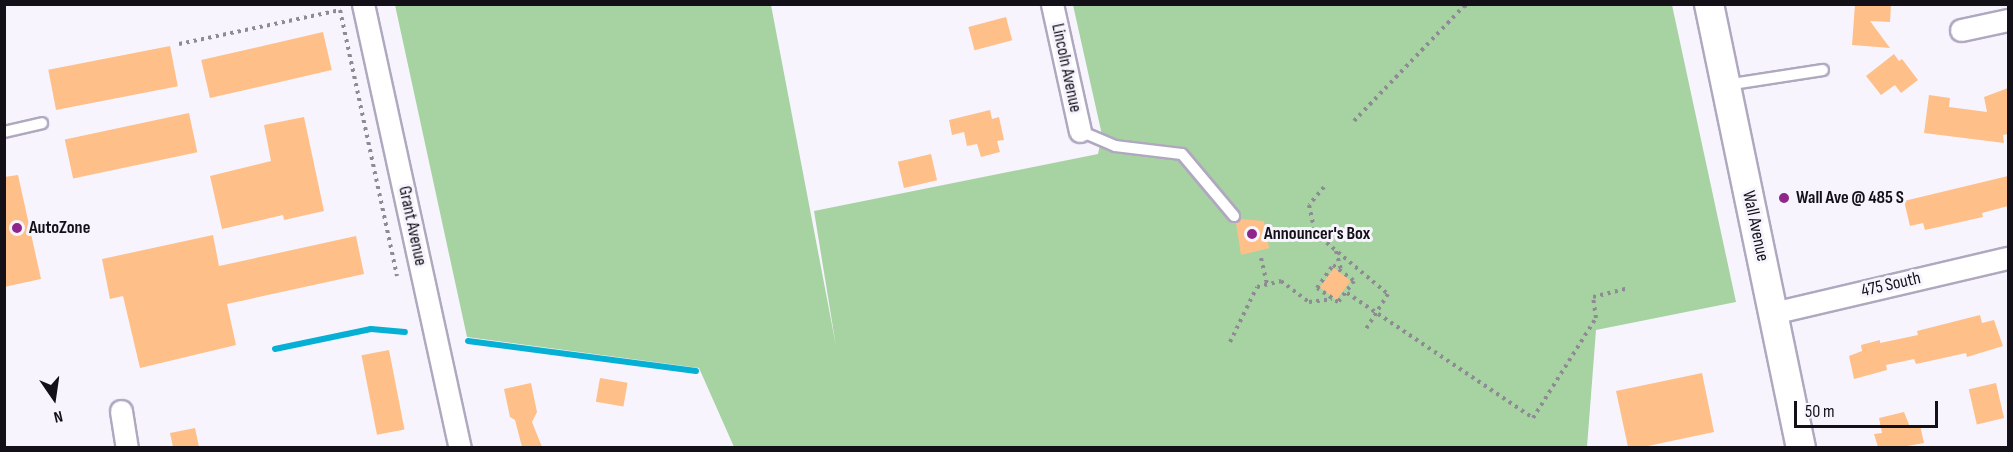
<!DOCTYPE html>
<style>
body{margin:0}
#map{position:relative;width:2013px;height:452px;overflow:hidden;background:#f7f4fe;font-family:"Sofia Sans Condensed",sans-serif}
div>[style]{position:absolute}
.green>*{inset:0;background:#a7d2a1}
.stream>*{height:6px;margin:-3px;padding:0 3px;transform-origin:3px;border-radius:3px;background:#05b0d4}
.building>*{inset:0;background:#fec088;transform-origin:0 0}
.path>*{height:4px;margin-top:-2px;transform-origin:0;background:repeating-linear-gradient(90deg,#8e8b94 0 3px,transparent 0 7.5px)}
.roads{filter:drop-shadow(2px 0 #b0a8bf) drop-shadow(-2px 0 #b0a8bf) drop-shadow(0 2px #b0a8bf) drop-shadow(0 -2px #b0a8bf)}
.service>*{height:10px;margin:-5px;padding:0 5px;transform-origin:5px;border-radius:5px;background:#fff}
.minor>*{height:21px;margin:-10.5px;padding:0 10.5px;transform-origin:10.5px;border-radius:10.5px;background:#fff}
.secondary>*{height:28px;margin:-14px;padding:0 14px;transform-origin:14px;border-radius:14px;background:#fff}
.dots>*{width:16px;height:16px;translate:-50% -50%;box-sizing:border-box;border:3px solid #f7f4fe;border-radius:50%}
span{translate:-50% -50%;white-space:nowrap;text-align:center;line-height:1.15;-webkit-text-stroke:6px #f7f4fe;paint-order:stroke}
.street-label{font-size:18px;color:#131018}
.poi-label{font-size:18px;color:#131018;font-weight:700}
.left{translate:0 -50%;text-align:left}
.frame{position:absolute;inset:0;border:6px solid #131018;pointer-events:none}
.north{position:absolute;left:24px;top:368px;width:60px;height:60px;-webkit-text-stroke:4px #f7f4fe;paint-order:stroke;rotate:167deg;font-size:16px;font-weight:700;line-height:24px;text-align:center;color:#131018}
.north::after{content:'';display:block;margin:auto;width:21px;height:27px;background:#131018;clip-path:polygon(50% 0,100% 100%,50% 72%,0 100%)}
.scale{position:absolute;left:1794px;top:401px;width:144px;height:27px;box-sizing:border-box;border:3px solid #131018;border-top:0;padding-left:8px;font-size:18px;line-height:21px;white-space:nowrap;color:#131018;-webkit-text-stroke:4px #f7f4fe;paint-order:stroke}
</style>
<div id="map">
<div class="green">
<div style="clip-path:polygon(395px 5px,771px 5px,836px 346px,814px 211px,1098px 154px,1102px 135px,1073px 5px,1672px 5px,1736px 302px,1596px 330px,1587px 447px,734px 447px,699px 368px,467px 337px)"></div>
</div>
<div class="stream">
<div style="left:468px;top:341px;width:230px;rotate:7.5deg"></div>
<div style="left:275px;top:349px;width:98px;rotate:-11.8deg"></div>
<div style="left:371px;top:329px;width:34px;rotate:5deg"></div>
</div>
<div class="building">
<div style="clip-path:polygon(1855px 4px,1891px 4px,1890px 22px,1870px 21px,1890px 48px,1852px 45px)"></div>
<div style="left:1006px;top:17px;width:24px;height:39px;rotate:75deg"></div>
<div style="left:323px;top:32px;width:39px;height:125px;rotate:77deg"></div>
<div style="left:170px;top:46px;width:41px;height:124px;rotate:79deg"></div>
<div style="clip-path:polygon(1894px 54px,1899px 61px,1902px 59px,1918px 80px,1901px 93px,1895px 85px,1881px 95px,1866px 76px)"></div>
<div style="clip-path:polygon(2008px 88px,2008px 134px,2003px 135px,2004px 143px,1924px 133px,1929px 95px,1950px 98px,1949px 107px,1987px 112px,1984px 97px)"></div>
<div style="clip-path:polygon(990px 110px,992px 119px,999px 117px,1004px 140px,997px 141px,1000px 152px,981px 157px,977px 144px,967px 146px,964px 132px,952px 135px,949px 120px)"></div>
<div style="left:189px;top:113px;width:40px;height:127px;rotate:78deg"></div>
<div style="clip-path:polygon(304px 117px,324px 211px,284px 220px,283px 215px,222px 229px,210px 176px,271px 161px,264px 125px)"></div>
<div style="left:931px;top:154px;width:27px;height:34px;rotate:77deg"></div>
<div style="clip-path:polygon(18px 175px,41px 279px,4px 287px,4px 177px)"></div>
<div style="clip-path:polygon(2008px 176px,2008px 206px,1982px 213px,1983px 217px,1925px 230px,1923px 223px,1910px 226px,1904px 201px)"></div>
<div style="clip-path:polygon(1241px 219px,1264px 221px,1269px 248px,1241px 255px,1236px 223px)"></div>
<div style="clip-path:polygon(213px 235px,219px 266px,356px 236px,364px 274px,227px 304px,236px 345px,140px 368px,123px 296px,110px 299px,102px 259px)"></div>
<div style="left:1334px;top:268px;width:21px;height:24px;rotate:37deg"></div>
<div style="clip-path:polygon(1980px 315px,1982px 323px,1994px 320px,2003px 346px,1967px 357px,1966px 353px,1916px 364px,1914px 359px,1886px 365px,1887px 370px,1854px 379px,1849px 356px,1862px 351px,1861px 345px,1880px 340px,1880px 343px,1918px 335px,1917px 331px)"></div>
<div style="left:389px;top:350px;width:81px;height:28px;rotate:79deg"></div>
<div style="clip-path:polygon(1702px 373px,1714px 432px,1643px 447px,1628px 447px,1616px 391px)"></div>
<div style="left:600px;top:378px;width:28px;height:24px;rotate:10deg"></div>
<div style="clip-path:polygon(531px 383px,537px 412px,532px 422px,542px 447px,522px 447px,515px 420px,510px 417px,504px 389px)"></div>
<div style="left:1996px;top:383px;width:36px;height:28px;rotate:77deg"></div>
<div style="clip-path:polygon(1904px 412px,1910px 427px,1920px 425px,1924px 443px,1902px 447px,1878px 447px,1874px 434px,1882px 433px,1879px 418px)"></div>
<div style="clip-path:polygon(195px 428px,199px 447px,173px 447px,170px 433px)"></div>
</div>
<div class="path">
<div style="left:179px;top:44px;width:165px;rotate:-11.9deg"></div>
<div style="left:340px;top:10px;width:272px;rotate:77.9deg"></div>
<div style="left:1354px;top:121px;width:159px;rotate:-46.3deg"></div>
<div style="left:1464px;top:6px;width:9px;rotate:-13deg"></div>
<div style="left:1324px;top:187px;width:23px;rotate:130deg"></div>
<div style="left:1309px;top:205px;width:29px;rotate:78deg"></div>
<div style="left:1315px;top:233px;width:95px;rotate:39.9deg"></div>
<div style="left:1388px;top:294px;width:41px;rotate:122.2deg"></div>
<div style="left:1336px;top:251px;width:20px;rotate:75deg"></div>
<div style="left:1261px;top:258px;width:28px;rotate:77deg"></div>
<div style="left:1333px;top:265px;width:26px;rotate:37deg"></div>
<div style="left:1354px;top:281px;width:26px;rotate:127deg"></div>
<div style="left:1338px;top:302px;width:25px;rotate:-146deg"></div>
<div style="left:1317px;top:288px;width:28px;rotate:-55deg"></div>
<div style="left:1347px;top:293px;width:224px;rotate:33.9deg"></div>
<div style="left:1533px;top:418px;width:118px;rotate:-57.8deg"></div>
<div style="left:1596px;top:318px;width:21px;rotate:-98deg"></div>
<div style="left:1593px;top:297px;width:34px;rotate:-14deg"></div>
<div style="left:1230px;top:342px;width:61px;rotate:-63.9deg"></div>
<div style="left:1257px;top:287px;width:25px;rotate:-14deg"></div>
<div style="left:1281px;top:281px;width:35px;rotate:37deg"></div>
<div style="left:1309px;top:302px;width:23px;rotate:-7deg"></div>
</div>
<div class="roads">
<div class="service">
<div style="left:1726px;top:85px;width:98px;rotate:-8.8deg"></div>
<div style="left:1080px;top:131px;width:38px;rotate:23deg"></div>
<div style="left:1115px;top:146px;width:67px;rotate:6.8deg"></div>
<div style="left:1182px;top:154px;width:81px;rotate:50deg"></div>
<div style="left:4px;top:132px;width:39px;rotate:-13deg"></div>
</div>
<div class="minor">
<div style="left:363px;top:4px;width:454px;rotate:77.7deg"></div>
<div style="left:1052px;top:4px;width:130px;rotate:77.6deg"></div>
<div style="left:1961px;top:30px;width:48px;rotate:-12deg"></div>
<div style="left:1773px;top:313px;width:241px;rotate:-13.2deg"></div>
<div style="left:121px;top:411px;width:37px;rotate:81deg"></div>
</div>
<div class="secondary">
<div style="left:1709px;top:4px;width:453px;rotate:78.3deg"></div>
</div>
</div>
<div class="dots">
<div style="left:1784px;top:198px;background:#8e268b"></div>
<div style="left:17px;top:228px;background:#8e268b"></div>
<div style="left:1252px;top:234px;background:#8e268b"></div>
</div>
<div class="street-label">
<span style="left:1066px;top:68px;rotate:78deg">Lincoln Avenue</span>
<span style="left:412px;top:226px;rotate:78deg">Grant Avenue</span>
<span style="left:1755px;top:226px;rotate:78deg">Wall Avenue</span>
<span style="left:1891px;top:285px;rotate:-13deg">475 South</span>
</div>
<div class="poi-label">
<span class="left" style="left:1796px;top:198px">Wall Ave @ 485 S</span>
<span class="left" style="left:29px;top:228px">AutoZone</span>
<span class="left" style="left:1264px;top:234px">Announcer's Box</span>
</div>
<div class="frame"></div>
<div class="north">N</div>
<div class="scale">50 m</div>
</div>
